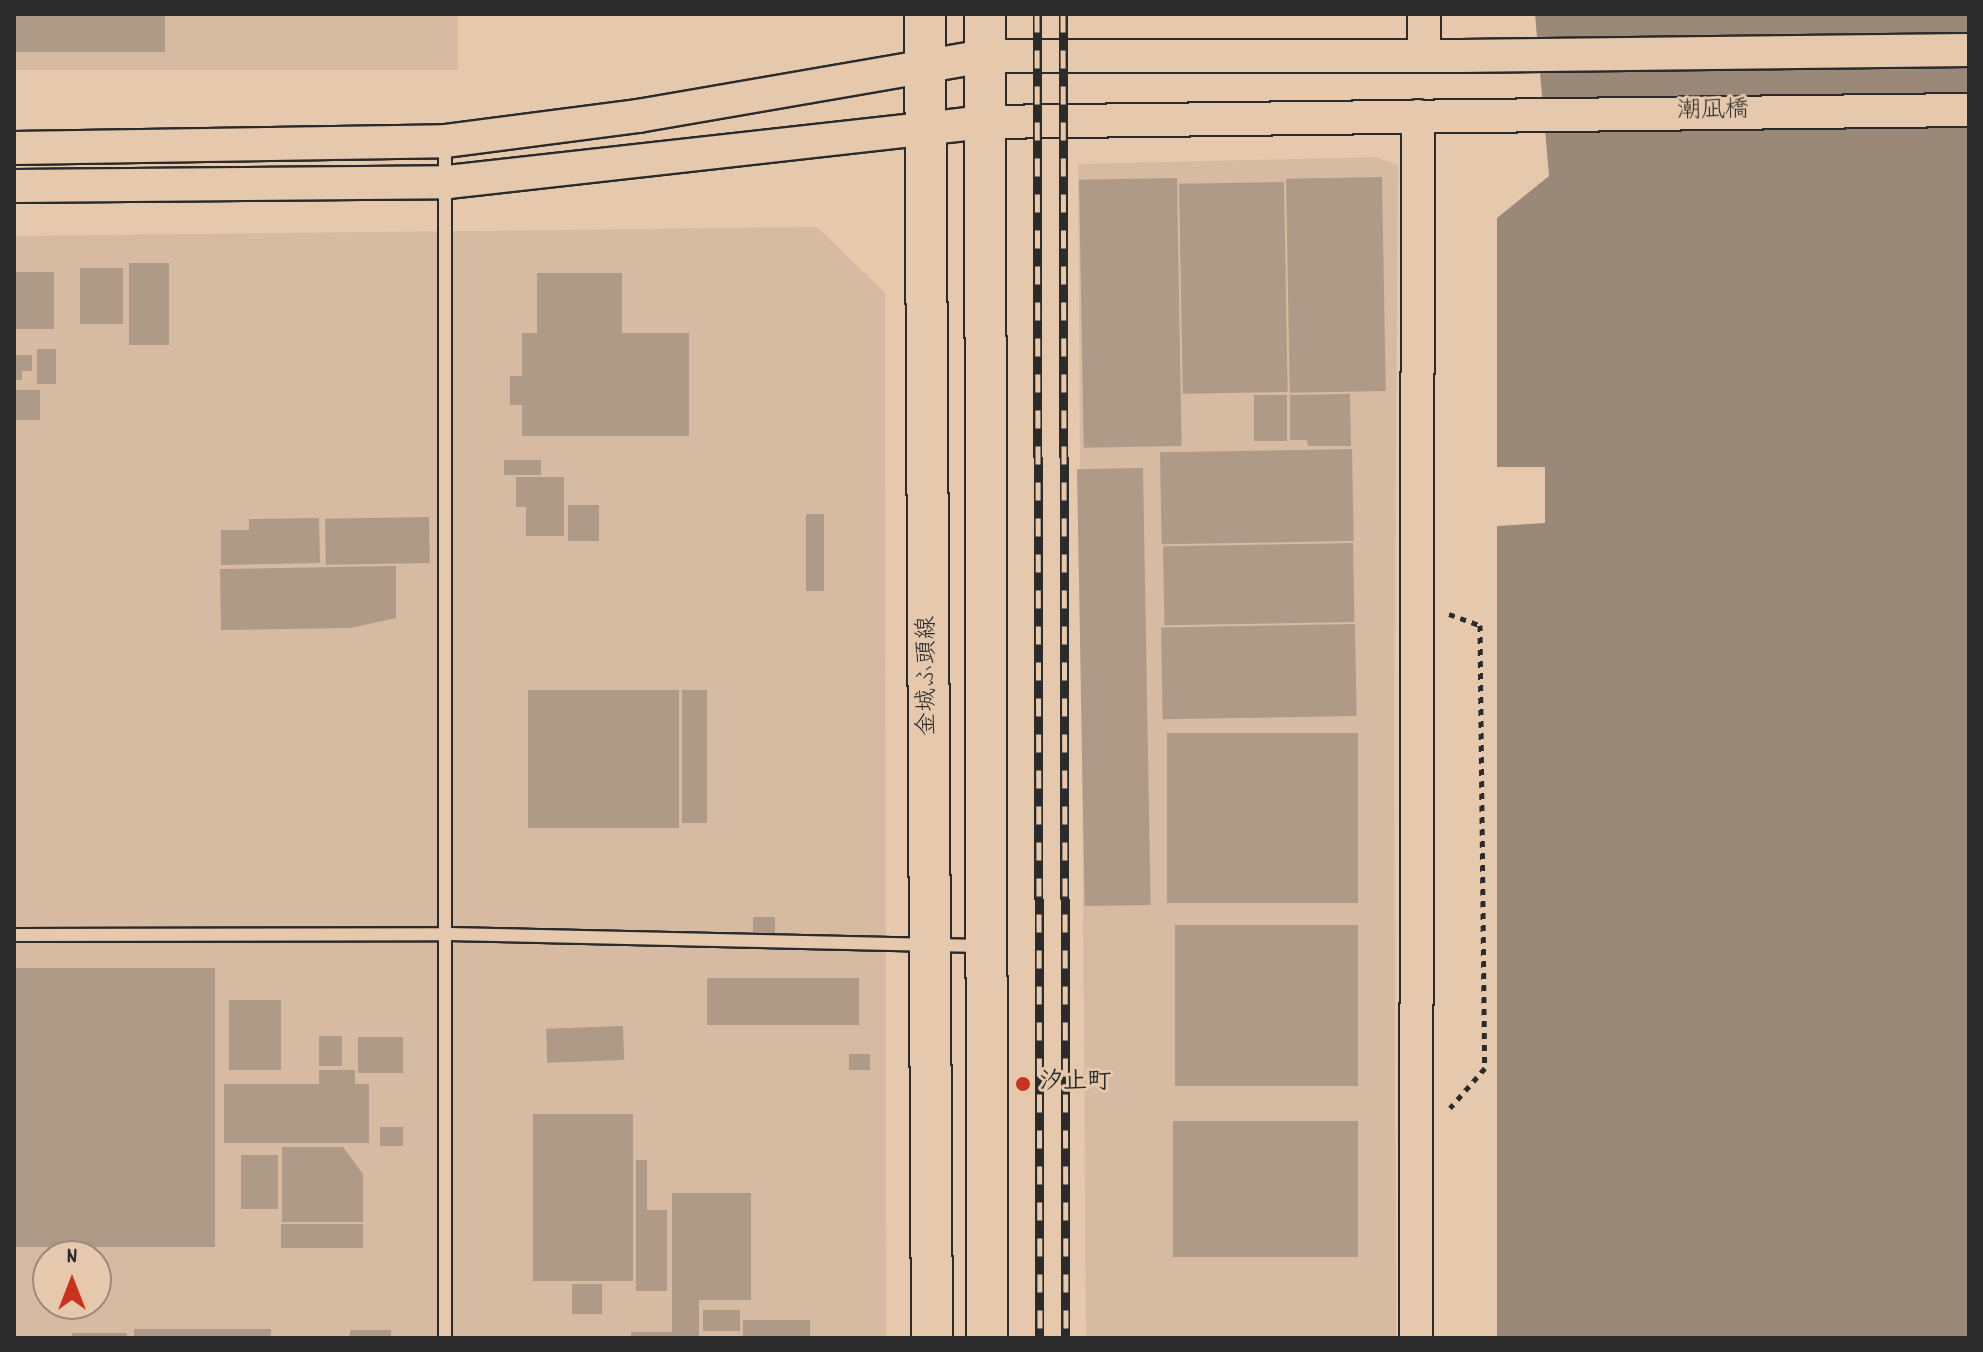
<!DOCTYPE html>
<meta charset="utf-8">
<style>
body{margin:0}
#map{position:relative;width:1983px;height:1352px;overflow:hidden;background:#e6c9ad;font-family:Dekko,"Klee One",sans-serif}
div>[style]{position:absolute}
.built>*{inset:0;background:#d6bba2;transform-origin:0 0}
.water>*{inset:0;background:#9a8978}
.building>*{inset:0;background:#af9a87;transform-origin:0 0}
.path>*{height:5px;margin-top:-2.5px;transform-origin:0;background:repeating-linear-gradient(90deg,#2b2b2b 0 6px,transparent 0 12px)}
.roads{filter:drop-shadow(2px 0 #2b2b2b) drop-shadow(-2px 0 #2b2b2b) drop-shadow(0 2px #2b2b2b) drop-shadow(0 -2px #2b2b2b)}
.service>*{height:12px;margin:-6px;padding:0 6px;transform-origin:6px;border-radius:6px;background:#e6c9ad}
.tertiary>*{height:32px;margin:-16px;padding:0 16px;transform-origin:16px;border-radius:16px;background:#e6c9ad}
.primary>*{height:40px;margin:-20px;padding:0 20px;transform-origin:20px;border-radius:20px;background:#e6c9ad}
.rail>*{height:9px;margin-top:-4.5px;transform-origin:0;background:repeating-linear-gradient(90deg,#e6c9ad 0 18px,#2b2b2b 0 36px);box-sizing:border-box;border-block:2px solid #2b2b2b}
.dots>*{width:22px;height:22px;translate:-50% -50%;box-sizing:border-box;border:4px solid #e6c9ad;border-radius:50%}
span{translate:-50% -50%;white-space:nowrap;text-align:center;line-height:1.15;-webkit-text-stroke:6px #e6c9ad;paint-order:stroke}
.street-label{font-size:24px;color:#2b2b2b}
.poi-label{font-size:24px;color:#2b2b2b;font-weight:700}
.left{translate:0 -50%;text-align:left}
.frame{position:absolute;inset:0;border:16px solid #2b2b2b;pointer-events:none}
.north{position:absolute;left:32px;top:1240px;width:80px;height:80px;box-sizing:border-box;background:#e6c9ad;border:2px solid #9b8a79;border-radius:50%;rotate:0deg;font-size:22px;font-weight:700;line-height:32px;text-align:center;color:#2b2b2b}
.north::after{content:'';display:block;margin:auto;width:28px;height:36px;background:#c8321e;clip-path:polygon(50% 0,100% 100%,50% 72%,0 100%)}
</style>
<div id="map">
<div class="built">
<div style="left:14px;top:14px;width:444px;height:56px"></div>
<div style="clip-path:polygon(1376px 157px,1398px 165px,1394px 721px,1396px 1338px,1086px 1338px,1078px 164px)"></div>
<div style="clip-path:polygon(evenodd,817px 227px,885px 293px,886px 1338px,14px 1338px,14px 236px,817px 227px,48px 1256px,96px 1256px,96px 1304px,48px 1304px,48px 1256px)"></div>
</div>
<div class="water">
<div style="clip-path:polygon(1535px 14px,1969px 14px,1969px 1338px,1497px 1338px,1497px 526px,1545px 523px,1545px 467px,1497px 467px,1497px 218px,1549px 176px)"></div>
</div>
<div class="building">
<div style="left:14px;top:14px;width:151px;height:38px"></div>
<div style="left:1382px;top:177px;width:214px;height:96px;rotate:89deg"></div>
<div style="left:1177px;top:178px;width:268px;height:98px;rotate:89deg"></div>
<div style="left:1284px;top:182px;width:210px;height:105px;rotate:89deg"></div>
<div style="left:129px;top:263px;width:40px;height:82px"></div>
<div style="left:80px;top:268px;width:43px;height:56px"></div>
<div style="left:14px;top:272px;width:40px;height:57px"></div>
<div style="clip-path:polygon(537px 273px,622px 273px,622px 333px,689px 333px,689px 436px,522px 436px,522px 405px,510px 405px,510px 376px,522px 376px,522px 333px,537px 333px)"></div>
<div style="left:37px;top:349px;width:19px;height:35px"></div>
<div style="clip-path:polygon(14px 355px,32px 355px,32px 371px,22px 371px,22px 380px,14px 380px)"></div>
<div style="left:14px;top:390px;width:26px;height:30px"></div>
<div style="clip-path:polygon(1350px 394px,1351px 446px,1308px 446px,1307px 440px,1290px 440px,1290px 395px)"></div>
<div style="left:1254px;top:395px;width:33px;height:46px"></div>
<div style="left:1352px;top:449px;width:92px;height:192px;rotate:89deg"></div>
<div style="left:504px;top:460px;width:37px;height:15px"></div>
<div style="left:1143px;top:468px;width:437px;height:66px;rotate:89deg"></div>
<div style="clip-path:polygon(516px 477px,564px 477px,564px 536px,526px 536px,526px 507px,516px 507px)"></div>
<div style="left:568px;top:505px;width:31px;height:36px"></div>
<div style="left:806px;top:514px;width:18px;height:77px"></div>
<div style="left:429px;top:517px;width:46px;height:104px;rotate:89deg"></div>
<div style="clip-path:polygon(319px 518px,320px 563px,221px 565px,221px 530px,249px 530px,249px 519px)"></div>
<div style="left:1353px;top:543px;width:79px;height:190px;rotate:89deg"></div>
<div style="clip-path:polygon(396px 566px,396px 618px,351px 628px,221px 630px,220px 569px)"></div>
<div style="left:1355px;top:624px;width:92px;height:194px;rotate:89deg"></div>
<div style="left:528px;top:690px;width:151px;height:138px"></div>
<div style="left:682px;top:690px;width:25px;height:133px"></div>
<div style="left:1358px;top:733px;width:170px;height:191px;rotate:90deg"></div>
<div style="left:753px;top:917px;width:22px;height:20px"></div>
<div style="left:1358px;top:925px;width:161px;height:183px;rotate:90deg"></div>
<div style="left:14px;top:968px;width:201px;height:279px"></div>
<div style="left:707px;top:978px;width:152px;height:47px"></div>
<div style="left:229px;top:1000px;width:52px;height:70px"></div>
<div style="left:623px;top:1026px;width:34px;height:77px;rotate:88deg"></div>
<div style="left:319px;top:1036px;width:23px;height:30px"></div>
<div style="left:358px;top:1037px;width:45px;height:36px"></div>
<div style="left:849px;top:1054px;width:21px;height:16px"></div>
<div style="clip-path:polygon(319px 1070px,355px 1070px,355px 1084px,369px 1084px,369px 1143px,224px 1143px,224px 1084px,319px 1084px)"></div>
<div style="left:533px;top:1114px;width:100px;height:167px"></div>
<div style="left:1358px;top:1121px;width:136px;height:185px;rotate:90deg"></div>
<div style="left:380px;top:1127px;width:23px;height:19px"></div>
<div style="clip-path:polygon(282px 1147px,343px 1147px,363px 1174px,363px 1222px,282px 1222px)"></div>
<div style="left:241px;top:1155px;width:37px;height:54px"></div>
<div style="clip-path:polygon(636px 1160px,647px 1160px,647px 1210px,667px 1210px,667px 1291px,636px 1291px)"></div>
<div style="clip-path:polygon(672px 1193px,751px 1193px,751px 1300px,699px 1300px,699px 1338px,631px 1338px,631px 1332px,672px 1332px)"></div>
<div style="left:281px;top:1224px;width:82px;height:24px"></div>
<div style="left:572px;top:1284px;width:30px;height:30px"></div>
<div style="left:703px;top:1310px;width:37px;height:21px"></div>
<div style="left:743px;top:1320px;width:67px;height:18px"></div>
<div style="left:134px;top:1329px;width:137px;height:9px"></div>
<div style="left:350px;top:1330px;width:41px;height:8px"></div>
<div style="left:72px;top:1333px;width:55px;height:5px"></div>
</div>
<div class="path">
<div style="left:1449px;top:614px;width:33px;rotate:20deg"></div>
<div style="left:1480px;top:625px;width:443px;rotate:89.4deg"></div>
<div style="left:1485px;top:1068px;width:53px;rotate:131.2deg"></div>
</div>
<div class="roads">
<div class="service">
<div style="left:445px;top:141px;width:1197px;rotate:90deg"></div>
<div style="left:14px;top:935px;width:434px;rotate:-0.1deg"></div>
<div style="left:448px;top:934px;width:532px;rotate:1.29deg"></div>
</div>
<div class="tertiary">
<div style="left:1424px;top:14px;width:42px;rotate:90deg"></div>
<div style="left:14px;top:148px;width:431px;rotate:-0.9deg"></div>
<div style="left:445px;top:141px;width:195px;rotate:-7.4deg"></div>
<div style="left:638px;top:116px;width:352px;rotate:-9.8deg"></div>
<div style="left:985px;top:56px;width:475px"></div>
<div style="left:1460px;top:56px;width:509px;rotate:-0.68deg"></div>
<div style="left:14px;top:186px;width:434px;rotate:-0.5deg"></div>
<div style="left:448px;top:182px;width:540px;rotate:-6.38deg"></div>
<div style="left:985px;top:122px;width:984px;rotate:-0.7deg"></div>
<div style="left:1416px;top:1338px;width:1222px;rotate:-89.91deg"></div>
</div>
<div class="primary">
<div style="left:925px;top:14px;width:1324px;rotate:89.7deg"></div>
<div style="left:985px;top:14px;width:1324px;rotate:89.91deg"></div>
</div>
</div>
<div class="rail">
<div style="left:1037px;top:14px;width:1324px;rotate:89.87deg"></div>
<div style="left:1063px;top:14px;width:1324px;rotate:89.87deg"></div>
</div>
<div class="dots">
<div style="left:1023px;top:1084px;background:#c8321e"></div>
</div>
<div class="street-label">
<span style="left:1713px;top:112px;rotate:-1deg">潮凪橋</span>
<span style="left:929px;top:676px;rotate:-90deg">金城ふ頭線</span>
</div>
<div class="poi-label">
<span class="left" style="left:1039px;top:1084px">汐止町</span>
</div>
<div class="frame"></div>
<div class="north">N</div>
</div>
